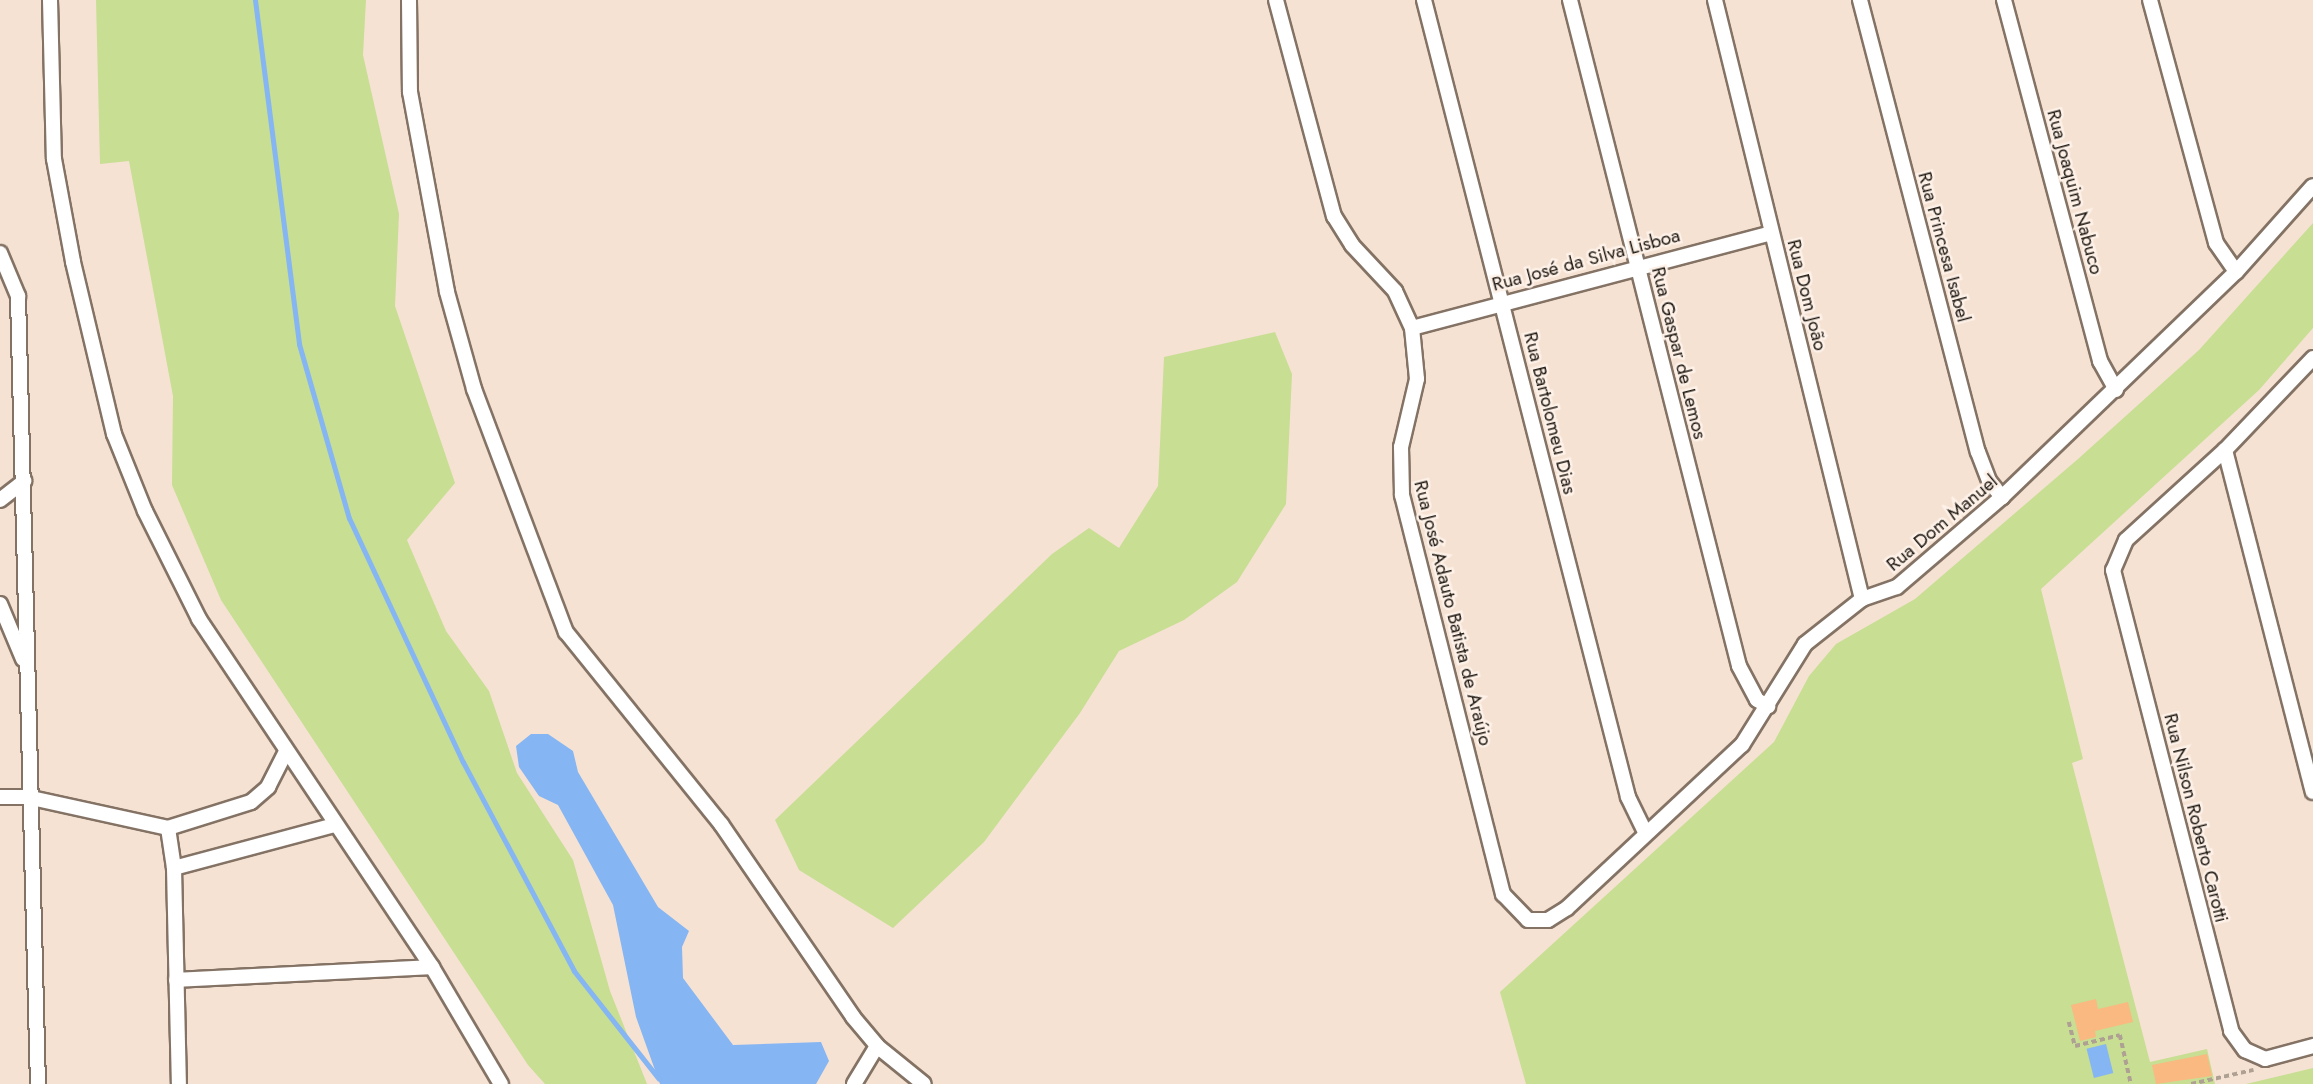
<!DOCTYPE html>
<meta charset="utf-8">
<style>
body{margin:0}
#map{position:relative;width:2313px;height:1084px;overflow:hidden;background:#f5e2d3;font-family:Jost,sans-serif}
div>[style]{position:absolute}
.green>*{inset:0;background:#c7de93}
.water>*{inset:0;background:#85b5f3;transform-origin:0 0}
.stream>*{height:5px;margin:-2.5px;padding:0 2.5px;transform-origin:2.5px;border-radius:2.5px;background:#85b5f3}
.building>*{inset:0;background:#f9b981}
.path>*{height:3.5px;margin-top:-1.75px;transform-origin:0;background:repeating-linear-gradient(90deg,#aea093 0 5px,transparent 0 8.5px)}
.roads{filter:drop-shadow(2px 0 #847365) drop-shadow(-2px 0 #847365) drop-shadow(0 2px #847365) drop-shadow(0 -2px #847365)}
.street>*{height:14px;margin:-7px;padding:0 7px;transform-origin:7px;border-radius:7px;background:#fff}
span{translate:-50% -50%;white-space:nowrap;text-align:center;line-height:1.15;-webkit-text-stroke:5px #fdf1e8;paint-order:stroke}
.street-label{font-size:19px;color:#1e1812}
</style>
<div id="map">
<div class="green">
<div style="clip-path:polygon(96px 0,366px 0,363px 55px,399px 214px,395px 306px,455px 483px,407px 540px,446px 631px,489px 691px,517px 773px,573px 860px,610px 991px,647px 1084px,545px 1084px,528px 1065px,221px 600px,172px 485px,173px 396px,129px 161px,100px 164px)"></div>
<div style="clip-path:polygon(2313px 223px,2313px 328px,2259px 390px,2041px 589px,2083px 759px,2072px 763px,2150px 1062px,2207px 1049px,2215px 1084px,1526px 1084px,1500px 992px,1774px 742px,1809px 676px,1836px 644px,1915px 599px,2078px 459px,2199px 350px)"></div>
<div style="clip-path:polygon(1275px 332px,1292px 374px,1286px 504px,1237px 582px,1184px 620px,1119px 651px,1080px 713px,984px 842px,893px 928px,799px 870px,775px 820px,1052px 554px,1089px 528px,1119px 548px,1158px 486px,1164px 357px)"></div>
<div style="clip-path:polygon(2313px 1068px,2313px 1084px,2246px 1084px)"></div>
</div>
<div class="water">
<div style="clip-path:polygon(531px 734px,548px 734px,573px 751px,578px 772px,658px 907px,689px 931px,682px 947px,683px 978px,733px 1045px,821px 1042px,829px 1061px,816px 1084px,660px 1084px,636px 1017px,613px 905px,558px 805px,539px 796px,519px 767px,516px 746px)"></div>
<div style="left:2106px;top:1044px;width:30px;height:20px;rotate:76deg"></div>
</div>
<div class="stream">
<div style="left:255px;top:0;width:347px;rotate:82.7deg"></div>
<div style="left:299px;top:344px;width:181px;rotate:74deg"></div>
<div style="left:349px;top:518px;width:269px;rotate:65deg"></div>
<div style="left:463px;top:762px;width:237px;rotate:62deg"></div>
<div style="left:574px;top:971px;width:137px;rotate:51.8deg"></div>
</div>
<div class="building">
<div style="clip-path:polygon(2096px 999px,2098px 1009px,2128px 1002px,2133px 1022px,2095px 1031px,2096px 1037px,2080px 1041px,2071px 1005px)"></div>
<div style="clip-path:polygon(2207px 1054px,2212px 1076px,2156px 1084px,2152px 1065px)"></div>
</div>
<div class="path">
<div style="left:2069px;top:1022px;width:25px;rotate:76deg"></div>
<div style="left:2075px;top:1046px;width:46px;rotate:-13.7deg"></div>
<div style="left:2120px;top:1035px;width:50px;rotate:77.3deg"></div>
<div style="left:2191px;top:1084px;width:64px;rotate:-12.7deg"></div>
</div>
<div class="roads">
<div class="street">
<div style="left:50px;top:0;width:159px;rotate:88.6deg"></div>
<div style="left:54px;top:159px;width:105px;rotate:79.5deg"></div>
<div style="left:73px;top:262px;width:177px;rotate:76.6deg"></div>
<div style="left:114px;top:434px;width:83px;rotate:68.1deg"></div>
<div style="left:145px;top:511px;width:121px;rotate:63.4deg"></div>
<div style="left:199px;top:619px;width:419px;rotate:56.2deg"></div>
<div style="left:432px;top:967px;width:136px;rotate:59.5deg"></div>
<div style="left:409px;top:0;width:92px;rotate:89.4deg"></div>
<div style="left:410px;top:92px;width:203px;rotate:79.5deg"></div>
<div style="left:447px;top:292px;width:101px;rotate:74.4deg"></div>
<div style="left:474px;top:389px;width:260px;rotate:69.3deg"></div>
<div style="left:566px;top:632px;width:247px;rotate:51.1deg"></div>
<div style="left:721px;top:824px;width:234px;rotate:55.6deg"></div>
<div style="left:853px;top:1017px;width:38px;rotate:50deg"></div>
<div style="left:877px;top:1046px;width:60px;rotate:39deg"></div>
<div style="left:1276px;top:0;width:224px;rotate:75deg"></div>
<div style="left:1334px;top:216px;width:34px;rotate:58deg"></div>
<div style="left:1352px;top:245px;width:63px;rotate:46.9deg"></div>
<div style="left:1395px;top:291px;width:41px;rotate:65.3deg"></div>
<div style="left:1412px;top:328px;width:51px;rotate:84.4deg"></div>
<div style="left:1417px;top:379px;width:70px;rotate:103.2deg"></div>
<div style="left:1401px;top:447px;width:48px;rotate:88.8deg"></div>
<div style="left:1402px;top:495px;width:412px;rotate:75.8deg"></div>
<div style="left:1503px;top:894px;width:36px;rotate:46deg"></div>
<div style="left:1528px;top:920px;width:20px"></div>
<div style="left:1548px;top:920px;width:22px;rotate:-32deg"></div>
<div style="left:1567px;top:908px;width:239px;rotate:-43deg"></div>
<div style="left:1742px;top:745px;width:119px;rotate:-58deg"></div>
<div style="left:1805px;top:644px;width:73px;rotate:-38.3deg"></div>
<div style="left:1862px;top:599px;width:37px;rotate:-19deg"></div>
<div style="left:1897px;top:587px;width:138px;rotate:-40.6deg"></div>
<div style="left:2002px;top:497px;width:325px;rotate:-43.9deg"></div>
<div style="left:2236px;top:272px;width:115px;rotate:-48.2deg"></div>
<div style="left:1424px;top:0;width:823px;rotate:75.64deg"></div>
<div style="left:1628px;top:797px;width:39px;rotate:64deg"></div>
<div style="left:1570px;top:0;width:687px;rotate:75.76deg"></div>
<div style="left:1739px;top:666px;width:38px;rotate:62deg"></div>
<div style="left:1757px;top:700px;width:13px;rotate:29deg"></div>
<div style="left:1715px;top:0;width:617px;rotate:76.21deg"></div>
<div style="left:1860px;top:0;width:467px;rotate:75.4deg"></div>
<div style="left:1978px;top:452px;width:31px;rotate:69deg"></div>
<div style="left:1989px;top:481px;width:21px;rotate:51deg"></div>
<div style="left:2004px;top:0;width:374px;rotate:75.1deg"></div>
<div style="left:2100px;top:361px;width:33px;rotate:61deg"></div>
<div style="left:2150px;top:0;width:252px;rotate:74.8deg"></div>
<div style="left:2216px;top:243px;width:35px;rotate:55deg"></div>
<div style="left:0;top:253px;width:47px;rotate:67.3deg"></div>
<div style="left:18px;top:296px;width:788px;rotate:88.55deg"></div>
<div style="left:1412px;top:328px;width:371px;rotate:-14.8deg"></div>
<div style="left:2313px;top:358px;width:127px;rotate:133.7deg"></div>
<div style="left:2225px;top:450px;width:134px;rotate:137.7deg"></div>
<div style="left:2126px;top:540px;width:33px;rotate:113deg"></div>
<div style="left:2113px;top:570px;width:476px;rotate:75.6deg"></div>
<div style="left:2231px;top:1031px;width:24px;rotate:54deg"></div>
<div style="left:2245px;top:1050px;width:22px;rotate:24deg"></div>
<div style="left:2265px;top:1059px;width:50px;rotate:-15.2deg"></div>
<div style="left:2225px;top:450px;width:353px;rotate:75.6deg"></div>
<div style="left:0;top:500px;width:31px;rotate:-38deg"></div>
<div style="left:0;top:604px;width:60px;rotate:67.3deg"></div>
<div style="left:0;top:797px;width:27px"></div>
<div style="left:27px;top:797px;width:144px;rotate:12.4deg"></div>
<div style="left:168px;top:828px;width:87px;rotate:-17.4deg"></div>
<div style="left:251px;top:802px;width:23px;rotate:-41deg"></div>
<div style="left:268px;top:787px;width:37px;rotate:-63deg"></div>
<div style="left:168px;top:828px;width:40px;rotate:81.5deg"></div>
<div style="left:174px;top:868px;width:216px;rotate:88.7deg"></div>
<div style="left:174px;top:868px;width:166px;rotate:-15deg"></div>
<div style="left:176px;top:980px;width:256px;rotate:-2.9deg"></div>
<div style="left:854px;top:1084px;width:44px;rotate:-58.8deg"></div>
</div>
</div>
<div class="street-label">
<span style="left:2075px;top:192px;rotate:75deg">Rua Joaquim Nabuco</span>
<span style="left:1944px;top:247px;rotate:75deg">Rua Princesa Isabel</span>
<span style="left:1586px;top:260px;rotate:-15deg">Rua José da Silva Lisboa</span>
<span style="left:1807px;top:295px;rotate:76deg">Rua Dom João</span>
<span style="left:1679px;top:353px;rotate:76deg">Rua Gaspar de Lemos</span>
<span style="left:1550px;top:413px;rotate:76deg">Rua Bartolomeu Dias</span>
<span style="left:1942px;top:523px;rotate:-40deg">Rua Dom Manuel</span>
<span style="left:1453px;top:613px;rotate:76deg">Rua José Adauto Batista de Araújo</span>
<span style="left:2196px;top:818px;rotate:76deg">Rua Nilson Roberto Carotti</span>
</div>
</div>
